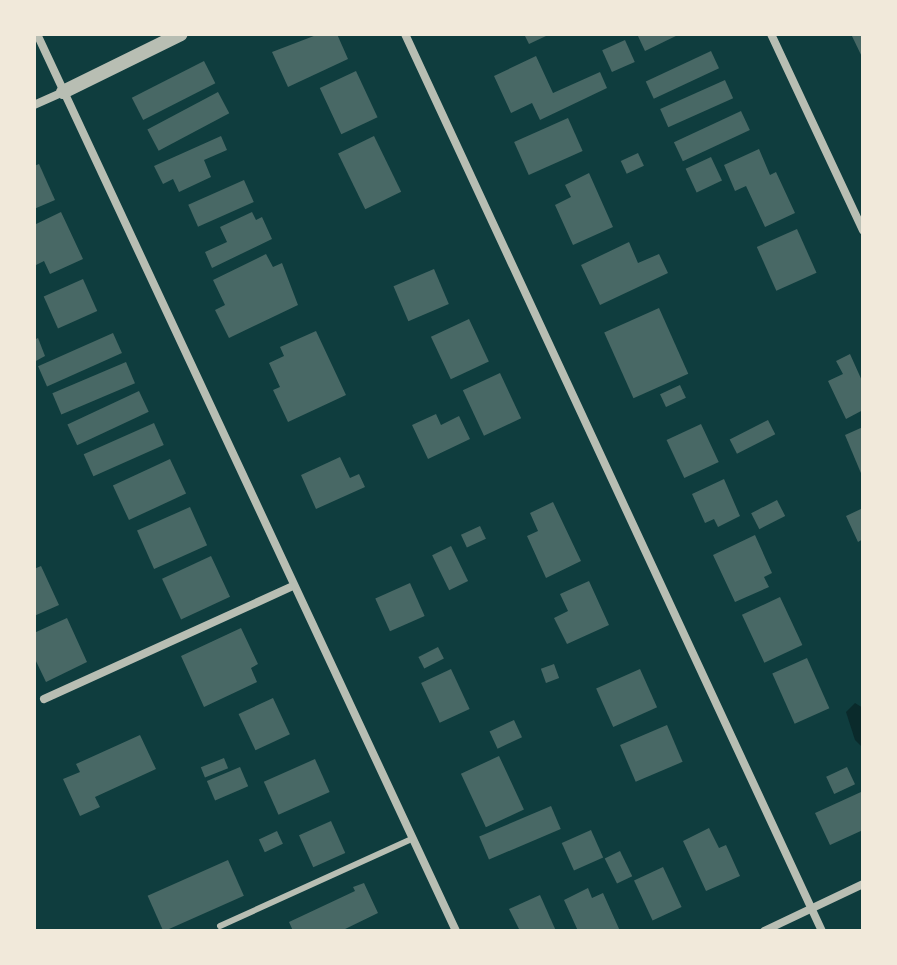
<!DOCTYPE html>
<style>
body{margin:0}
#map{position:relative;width:897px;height:965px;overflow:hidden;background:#0f3d3e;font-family:Mulish,sans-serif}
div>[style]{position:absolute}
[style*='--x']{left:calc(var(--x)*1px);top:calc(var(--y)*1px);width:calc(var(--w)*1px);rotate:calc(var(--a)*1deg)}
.water>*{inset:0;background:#0a2a2b}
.building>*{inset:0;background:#486865;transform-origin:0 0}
.service>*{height:6px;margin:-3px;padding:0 3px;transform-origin:3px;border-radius:3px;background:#b8beb3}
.minor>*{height:8px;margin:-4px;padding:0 4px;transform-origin:4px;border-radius:4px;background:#b8beb3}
.tertiary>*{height:14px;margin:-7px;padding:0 7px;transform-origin:7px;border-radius:7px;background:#b8beb3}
span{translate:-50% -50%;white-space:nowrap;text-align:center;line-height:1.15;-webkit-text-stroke:7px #f1e9da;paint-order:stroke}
.frame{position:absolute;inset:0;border:36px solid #f1e9da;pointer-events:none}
</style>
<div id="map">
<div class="water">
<div style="clip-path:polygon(855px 703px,863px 708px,863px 748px,855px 740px,846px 712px)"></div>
</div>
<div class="building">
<div style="clip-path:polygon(319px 34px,337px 34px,348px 59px,288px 87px,272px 52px)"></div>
<div style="clip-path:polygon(524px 34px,545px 34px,546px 36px,529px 44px)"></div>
<div style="clip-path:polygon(637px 34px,680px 34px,645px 51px)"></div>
<div style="clip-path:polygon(851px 34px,863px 34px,863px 59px)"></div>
<div style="left:625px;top:40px;width:24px;height:25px;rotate:66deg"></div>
<div style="left:711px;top:51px;width:19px;height:72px;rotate:65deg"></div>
<div style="clip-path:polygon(536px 56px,553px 93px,600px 72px,607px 88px,540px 120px,532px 103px,511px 113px,494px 76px)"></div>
<div style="left:204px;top:61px;width:25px;height:81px;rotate:63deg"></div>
<div style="left:356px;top:71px;width:51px;height:40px;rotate:65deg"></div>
<div style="left:725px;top:80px;width:20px;height:71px;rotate:66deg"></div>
<div style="left:218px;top:92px;width:24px;height:80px;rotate:62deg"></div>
<div style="left:741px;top:111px;width:21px;height:74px;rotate:65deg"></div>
<div style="left:568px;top:118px;width:36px;height:59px;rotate:66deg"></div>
<div style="clip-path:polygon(221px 136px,227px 150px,204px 160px,211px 177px,179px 192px,173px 179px,163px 184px,154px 166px)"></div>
<div style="left:374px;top:136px;width:62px;height:40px;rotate:64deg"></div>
<div style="clip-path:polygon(759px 149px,770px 175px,776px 172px,795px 213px,765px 227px,746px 186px,735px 191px,724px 165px)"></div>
<div style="left:638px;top:153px;width:14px;height:19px;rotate:65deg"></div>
<div style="left:711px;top:157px;width:26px;height:28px;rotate:65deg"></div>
<div style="clip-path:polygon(39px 164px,55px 200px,34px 209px,34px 166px)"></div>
<div style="clip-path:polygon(589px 173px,613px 227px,573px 245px,555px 205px,571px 197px,565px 185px)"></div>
<div style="left:244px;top:180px;width:24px;height:61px;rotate:66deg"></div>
<div style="clip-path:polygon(61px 212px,83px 259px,50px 274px,44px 261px,34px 266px,34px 225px)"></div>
<div style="clip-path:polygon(252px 212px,256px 220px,262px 217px,272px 239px,212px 268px,205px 252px,227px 242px,220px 227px)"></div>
<div style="left:797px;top:229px;width:48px;height:44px;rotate:66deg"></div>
<div style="clip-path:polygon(629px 242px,638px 263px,659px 254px,668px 273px,600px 305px,581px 265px)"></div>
<div style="clip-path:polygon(266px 254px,273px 267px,282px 263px,298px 305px,229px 338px,215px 310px,225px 305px,213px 280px)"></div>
<div style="left:434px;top:269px;width:38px;height:44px;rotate:67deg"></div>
<div style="left:83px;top:279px;width:35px;height:43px;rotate:66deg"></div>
<div style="left:659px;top:308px;width:72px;height:60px;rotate:66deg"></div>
<div style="left:469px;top:319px;width:47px;height:42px;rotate:65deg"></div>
<div style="clip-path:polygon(316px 331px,346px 395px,288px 422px,273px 390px,280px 387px,269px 363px,284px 356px,280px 347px)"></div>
<div style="left:113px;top:333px;width:22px;height:82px;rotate:66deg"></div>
<div style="clip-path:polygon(38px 338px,45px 356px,34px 362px,34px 340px)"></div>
<div style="clip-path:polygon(850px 354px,863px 383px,863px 410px,846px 419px,828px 381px,843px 374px,836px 361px)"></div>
<div style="left:126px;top:362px;width:23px;height:80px;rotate:67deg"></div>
<div style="left:500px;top:373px;width:50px;height:41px;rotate:65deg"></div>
<div style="left:680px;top:385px;width:14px;height:22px;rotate:65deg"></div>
<div style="left:139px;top:391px;width:23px;height:79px;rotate:65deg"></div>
<div style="clip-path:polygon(436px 414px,441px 425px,459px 416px,470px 439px,428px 459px,412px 425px)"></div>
<div style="left:768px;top:420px;width:16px;height:43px;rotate:63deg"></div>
<div style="left:154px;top:423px;width:24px;height:77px;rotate:66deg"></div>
<div style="left:701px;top:424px;width:42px;height:38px;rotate:65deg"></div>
<div style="clip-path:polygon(863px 427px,863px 478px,845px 435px)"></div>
<div style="clip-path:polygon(340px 457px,350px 478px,359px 474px,365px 487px,316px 509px,301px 475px)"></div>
<div style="left:170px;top:459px;width:38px;height:63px;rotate:65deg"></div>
<div style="clip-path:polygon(724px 479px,740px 516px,718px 527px,714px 519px,705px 523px,692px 494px)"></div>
<div style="left:777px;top:500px;width:18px;height:29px;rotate:63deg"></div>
<div style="clip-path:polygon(553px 502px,581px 561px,546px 578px,527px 536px,538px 531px,530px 513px)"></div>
<div style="left:190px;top:507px;width:42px;height:58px;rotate:66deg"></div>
<div style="clip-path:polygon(863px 508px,863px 539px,858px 542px,846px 516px)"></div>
<div style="left:480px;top:526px;width:14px;height:21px;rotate:65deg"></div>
<div style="clip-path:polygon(755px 535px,772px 573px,764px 577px,769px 587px,735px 602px,713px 555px)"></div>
<div style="left:451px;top:546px;width:39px;height:21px;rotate:64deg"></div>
<div style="left:211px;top:556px;width:45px;height:54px;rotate:65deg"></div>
<div style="clip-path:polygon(41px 566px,59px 605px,34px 616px,34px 569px)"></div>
<div style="clip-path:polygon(589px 581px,609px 625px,567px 644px,554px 618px,568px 611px,560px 594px)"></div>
<div style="left:410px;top:583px;width:36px;height:38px;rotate:66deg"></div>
<div style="left:780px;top:597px;width:53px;height:42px;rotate:65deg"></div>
<div style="clip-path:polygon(67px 618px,87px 662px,46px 682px,34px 657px,34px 633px)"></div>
<div style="clip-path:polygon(241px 628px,258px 664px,251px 668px,257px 682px,204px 707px,181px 656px)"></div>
<div style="left:438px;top:647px;width:13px;height:22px;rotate:63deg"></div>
<div style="left:807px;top:658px;width:55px;height:38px;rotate:66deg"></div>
<div style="left:554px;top:664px;width:15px;height:14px;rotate:70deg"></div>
<div style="left:451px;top:669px;width:44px;height:33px;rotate:65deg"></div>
<div style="left:640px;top:669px;width:42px;height:48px;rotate:66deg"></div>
<div style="left:273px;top:698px;width:40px;height:38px;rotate:65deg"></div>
<div style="left:514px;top:720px;width:19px;height:27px;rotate:65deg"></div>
<div style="left:667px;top:725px;width:40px;height:51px;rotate:67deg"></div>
<div style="clip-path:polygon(140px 735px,156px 769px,95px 797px,100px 807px,80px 816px,63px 779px,80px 772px,76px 764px)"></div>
<div style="left:499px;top:756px;width:59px;height:42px;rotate:65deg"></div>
<div style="left:224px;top:758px;width:11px;height:25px;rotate:68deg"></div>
<div style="left:315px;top:759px;width:36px;height:56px;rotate:66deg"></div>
<div style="left:240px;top:767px;width:21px;height:36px;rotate:67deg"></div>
<div style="left:847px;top:767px;width:19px;height:23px;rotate:65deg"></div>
<div style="clip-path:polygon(861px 792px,863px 830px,830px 845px,815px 813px)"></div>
<div style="left:551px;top:806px;width:25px;height:78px;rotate:67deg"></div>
<div style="left:331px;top:821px;width:35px;height:35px;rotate:66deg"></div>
<div style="clip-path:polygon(709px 828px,719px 848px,726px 845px,740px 876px,706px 891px,683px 841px)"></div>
<div style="left:591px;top:830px;width:30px;height:32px;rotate:66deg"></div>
<div style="left:277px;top:831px;width:14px;height:20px;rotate:65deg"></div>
<div style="left:620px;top:851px;width:28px;height:17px;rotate:64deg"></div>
<div style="left:228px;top:860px;width:39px;height:88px;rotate:66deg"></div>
<div style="left:663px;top:867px;width:44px;height:32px;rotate:65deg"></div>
<div style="clip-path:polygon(364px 883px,378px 913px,341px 931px,293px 931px,289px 922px,355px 891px,353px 887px)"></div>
<div style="clip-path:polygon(588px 888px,592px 898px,603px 893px,620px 931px,578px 931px,564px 900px)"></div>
<div style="clip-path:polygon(540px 895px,556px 931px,520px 931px,509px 909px)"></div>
</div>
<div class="service">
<div style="--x:220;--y:926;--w:211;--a:-24.4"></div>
</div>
<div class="minor">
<div style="--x:37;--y:34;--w:990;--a:64.96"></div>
<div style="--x:405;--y:34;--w:989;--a:65.07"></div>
<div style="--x:771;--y:34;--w:217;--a:64.9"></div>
<div style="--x:34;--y:105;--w:32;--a:-24"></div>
<div style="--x:44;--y:699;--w:273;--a:-24.4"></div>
<div style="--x:764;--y:931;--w:110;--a:-25.4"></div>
</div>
<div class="tertiary">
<div style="--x:63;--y:92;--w:131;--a:-26.2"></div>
</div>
<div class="frame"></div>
</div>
